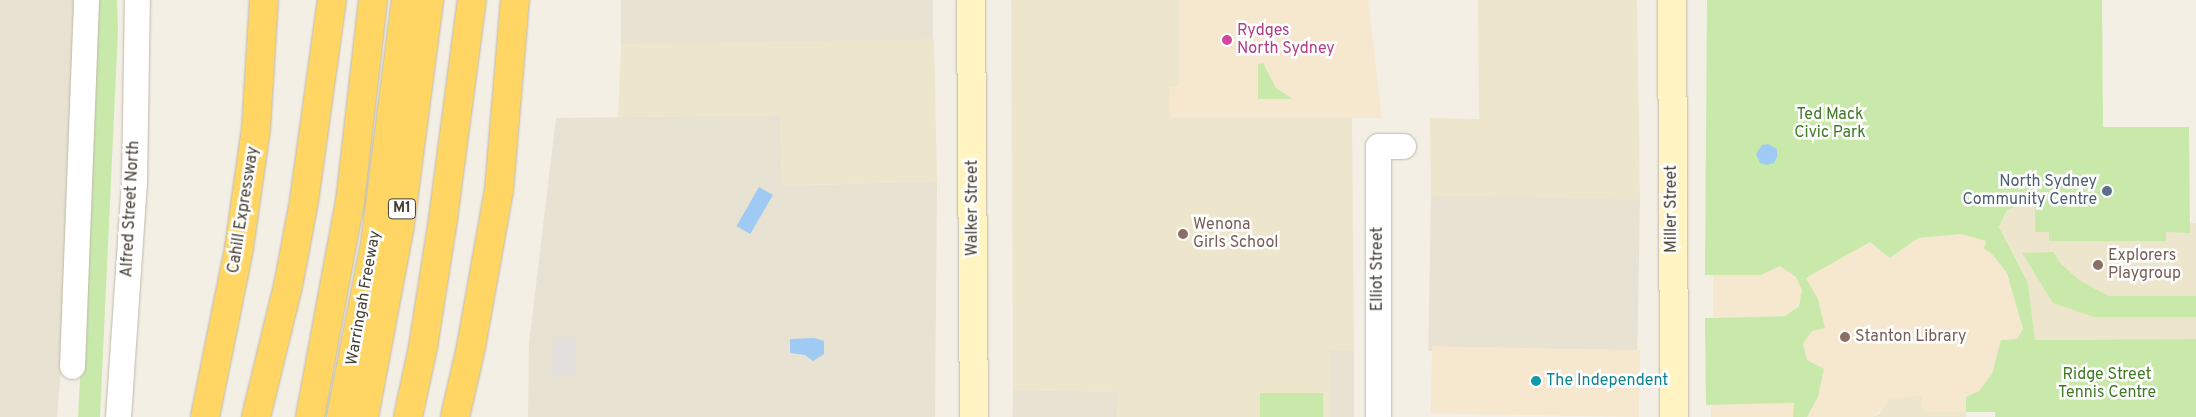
<!DOCTYPE html>
<style>
body{margin:0}
#map{position:relative;width:2196px;height:417px;overflow:hidden;background:#f3efe4;font-family:Overpass,sans-serif}
div>[style]{position:absolute}
[style*='--x']{left:calc(var(--x)*1px);top:calc(var(--y)*1px);width:calc(var(--w)*1px);rotate:calc(var(--a)*1deg)}
.residential>*{inset:0;background:#e7e2d2;transform-origin:0 0}
.commercial>*{inset:0;background:#f6e8ce;transform-origin:0 0}
.education>*{inset:0;background:#ede6cd}
.green>*{inset:0;background:#c9e9ab;transform-origin:0 0}
.parking>*{inset:0;background:#e3e1dd;transform-origin:0 0}
.water>*{inset:0;background:#9ecaf3;transform-origin:0 0}
.roads{filter:drop-shadow(0 0 1px #bfb8a7) drop-shadow(0 0 1px #bfb8a7)}
.street>*{height:25px;margin:-12.5px;padding:0 12.5px;transform-origin:12.5px;border-radius:12.5px;background:#fff}
.secondary>*{height:28px;margin:-14px;padding:0 14px;transform-origin:14px;border-radius:14px;background:#fff4c2}
.highway>*{height:28px;margin:-14px;padding:0 14px;transform-origin:14px;border-radius:14px;background:#ffd563}
.dots>*{width:14px;height:14px;translate:-50% -50%;box-sizing:border-box;border:2px solid #fff;border-radius:50%}
span{translate:-50% -50%;white-space:nowrap;text-align:center;line-height:1.15;-webkit-text-stroke:5px #fff;paint-order:stroke}
.shield-label span{padding:1px 4px;background:#fff;border:1px solid;border-radius:4px;-webkit-text-stroke-width:0}
.shield-label{font-size:15px;color:#454034;font-weight:700}
.hotel-label{font-size:16px;color:#b23c85}
.left{translate:0 -50%;text-align:left}
.park-label{font-size:16px;color:#3f7925}
.service-label{font-size:16px;color:#4e5e75}
.right{translate:-100% -50%;text-align:right}
.street-label{font-size:16px;color:#454034}
.education-label{font-size:16px;color:#785e54}
.culture-label{font-size:16px;color:#0d838f}
</style>
<div id="map">
<div class="residential">
<div style="clip-path:polygon(0 0,76px 0,66px 311px,57px 417px,0 417px)"></div>
<div style="left:621px;top:0;width:312px;height:44px"></div>
<div style="clip-path:polygon(780px 115px,782px 186px,937px 181px,935px 417px,528px 417px,529px 343px,556px 118px)"></div>
<div style="left:1431px;top:195px;width:209px;height:156px;rotate:1deg"></div>
<div style="left:1330px;top:351px;width:24px;height:66px"></div>
<div style="left:1013px;top:390px;width:105px;height:27px;rotate:1deg"></div>
</div>
<div class="commercial">
<div style="clip-path:polygon(1179px 0,1368px 0,1382px 118px,1171px 118px,1169px 88px,1179px 86px)"></div>
<div style="clip-path:polygon(1961px 234px,1986px 241px,1984px 249px,1991px 253px,2007px 273px,2023px 329px,2017px 339px,2001px 340px,1992px 374px,1979px 391px,1966px 397px,1966px 412px,1926px 412px,1922px 407px,1922px 396px,1886px 405px,1872px 417px,1807px 417px,1818px 397px,1824px 369px,1807px 360px,1803px 344px,1812px 331px,1825px 328px,1818px 299px,1806px 278px,1870px 242px,1890px 257px,1918px 238px)"></div>
<div style="clip-path:polygon(1780px 266px,1792px 272px,1800px 282px,1802px 298px,1794px 311px,1784px 316px,1713px 317px,1713px 275px,1761px 275px)"></div>
<div style="left:1640px;top:350px;width:67px;height:208px;rotate:91deg"></div>
<div style="clip-path:polygon(1795px 403px,1793px 417px,1711px 417px,1711px 405px)"></div>
</div>
<div class="education">
<div style="clip-path:polygon(1011px 0,1179px 0,1179px 86px,1169px 88px,1171px 118px,1352px 118px,1354px 351px,1330px 351px,1330px 417px,1118px 417px,1118px 392px,1013px 390px)"></div>
<div style="clip-path:polygon(1478px 0,1637px 0,1640px 200px,1431px 195px,1430px 118px,1479px 119px)"></div>
<div style="clip-path:polygon(934px 39px,937px 181px,782px 186px,780px 115px,618px 117px,621px 44px)"></div>
<div style="clip-path:polygon(2035px 199px,2035px 232px,2049px 232px,2049px 241px,2165px 241px,2165px 232px,2190px 232px,2190px 223px,2196px 223px,2196px 339px,2035px 340px,2028px 283px,1999px 227px,2007px 210px)"></div>
<div style="clip-path:polygon(1922px 396px,1922px 407px,1926px 412px,1966px 412px,1966px 417px,1872px 417px,1879px 414px,1890px 398px)"></div>
</div>
<div class="green">
<div style="clip-path:polygon(99px 0,117px 0,118px 30px,100px 417px,78px 417px)"></div>
<div style="clip-path:polygon(1707px 0,2102px 0,2103px 127px,2189px 127px,2190px 233px,2166px 232px,2166px 241px,2049px 241px,2049px 232px,2035px 232px,2035px 199px,2007px 210px,1999px 227px,2028px 283px,2035px 340px,2196px 339px,2196px 417px,1995px 417px,1995px 412px,1966px 412px,1966px 397px,1979px 391px,1992px 374px,2001px 340px,2017px 339px,2023px 329px,2007px 273px,1991px 253px,1984px 249px,1986px 241px,1961px 234px,1918px 238px,1890px 258px,1870px 242px,1806px 278px,1818px 299px,1825px 328px,1812px 331px,1803px 344px,1807px 360px,1824px 369px,1818px 397px,1807px 417px,1793px 417px,1794px 403px,1706px 405px,1705px 318px,1785px 316px,1799px 306px,1802px 290px,1796px 277px,1780px 266px,1761px 275px,1705px 275px)"></div>
<div style="clip-path:polygon(1263px 63px,1276px 88px,1293px 99px,1258px 99px,1258px 64px)"></div>
<div style="clip-path:polygon(2054px 252px,2059px 262px,2079px 280px,2108px 296px,2196px 296px,2196px 317px,2094px 317px,2053px 303px,2022px 253px)"></div>
<div style="left:1260px;top:393px;width:63px;height:24px"></div>
</div>
<div class="parking">
<div style="left:553px;top:338px;width:23px;height:37px;rotate:2deg"></div>
</div>
<div class="water">
<div style="clip-path:polygon(1768px 144px,1777px 149px,1777px 157px,1774px 163px,1767px 165px,1760px 163px,1756px 154px,1762px 145px)"></div>
<div style="left:759px;top:187px;width:16px;height:45px;rotate:30deg"></div>
<div style="clip-path:polygon(814px 338px,824px 341px,824px 354px,813px 361px,805px 355px,790px 353px,790px 339px)"></div>
</div>
<div class="roads">
<div class="street">
<div style="--x:72;--y:366;--w:366;--a:-87.8"></div>
<div style="--x:118;--y:417;--w:235;--a:-86.1"></div>
<div style="--x:134;--y:183;--w:183;--a:-89.1"></div>
<div style="--x:1378;--y:417;--w:271;--a:-90"></div>
<div style="--x:1378;--y:146;--w:25;--a:0"></div>
</div>
<div class="secondary">
<div style="--x:971;--y:0;--w:417;--a:89.6"></div>
<div style="--x:1672;--y:0;--w:417;--a:89.7"></div>
</div>
<div class="highway">
<div style="--x:205;--y:417;--w:172;--a:-78.6"></div>
<div style="--x:239;--y:248;--w:120;--a:-81.9"></div>
<div style="--x:256;--y:129;--w:129;--a:-86.5"></div>
<div style="--x:256;--y:417;--w:135;--a:-76.3"></div>
<div style="--x:288;--y:286;--w:86;--a:-79.3"></div>
<div style="--x:304;--y:201;--w:203;--a:-82.1"></div>
<div style="--x:310;--y:417;--w:219;--a:-79.5"></div>
<div style="--x:350;--y:202;--w:203;--a:-83.5"></div>
<div style="--x:341;--y:417;--w:176;--a:-78.9"></div>
<div style="--x:375;--y:244;--w:246;--a:-82.8"></div>
<div style="--x:364;--y:417;--w:196;--a:-79.4"></div>
<div style="--x:400;--y:224;--w:226;--a:-82.6"></div>
<div style="--x:408;--y:417;--w:72;--a:-77.9"></div>
<div style="--x:423;--y:347;--w:130;--a:-81.1"></div>
<div style="--x:443;--y:219;--w:221;--a:-82.5"></div>
<div style="--x:455;--y:417;--w:72;--a:-77.1"></div>
<div style="--x:471;--y:347;--w:159;--a:-79.9"></div>
<div style="--x:499;--y:190;--w:191;--a:-85.2"></div>
</div>
</div>
<div class="dots">
<div style="left:1227px;top:40px;background:#d1479c"></div>
<div style="left:2107px;top:191px;background:#5c6f8a"></div>
<div style="left:1183px;top:234px;background:#8d6e63"></div>
<div style="left:2098px;top:265px;background:#8d6e63"></div>
<div style="left:1845px;top:337px;background:#8d6e63"></div>
<div style="left:1536px;top:381px;background:#0f9aa8"></div>
</div>
<div class="shield-label">
<span style="left:402px;top:209px">M1</span>
</div>
<div class="hotel-label">
<span class="left" style="left:1237px;top:40px">Rydges<br>North Sydney</span>
</div>
<div class="park-label">
<span style="left:1830px;top:124px">Ted Mack<br>Civic Park</span>
<span style="left:2107px;top:384px">Ridge Street<br>Tennis Centre</span>
</div>
<div class="service-label">
<span class="right" style="left:2097px;top:191px">North Sydney<br>Community Centre</span>
</div>
<div class="street-label">
<span style="left:973px;top:208px;rotate:-90deg">Walker Street</span>
<span style="left:131px;top:209px;rotate:-87deg">Alfred Street North</span>
<span style="left:1672px;top:209px;rotate:-90deg">Miller Street</span>
<span style="left:244px;top:210px;rotate:-81deg">Cahill Expressway</span>
<span style="left:1378px;top:269px;rotate:-90deg">Elliot Street</span>
<span style="left:364px;top:298px;rotate:-80deg">Warringah Freeway</span>
</div>
<div class="education-label">
<span class="left" style="left:1193px;top:234px">Wenona<br>Girls School</span>
<span class="left" style="left:2108px;top:265px">Explorers<br>Playgroup</span>
<span class="left" style="left:1855px;top:337px">Stanton Library</span>
</div>
<div class="culture-label">
<span class="left" style="left:1546px;top:381px">The Independent</span>
</div>
</div>
